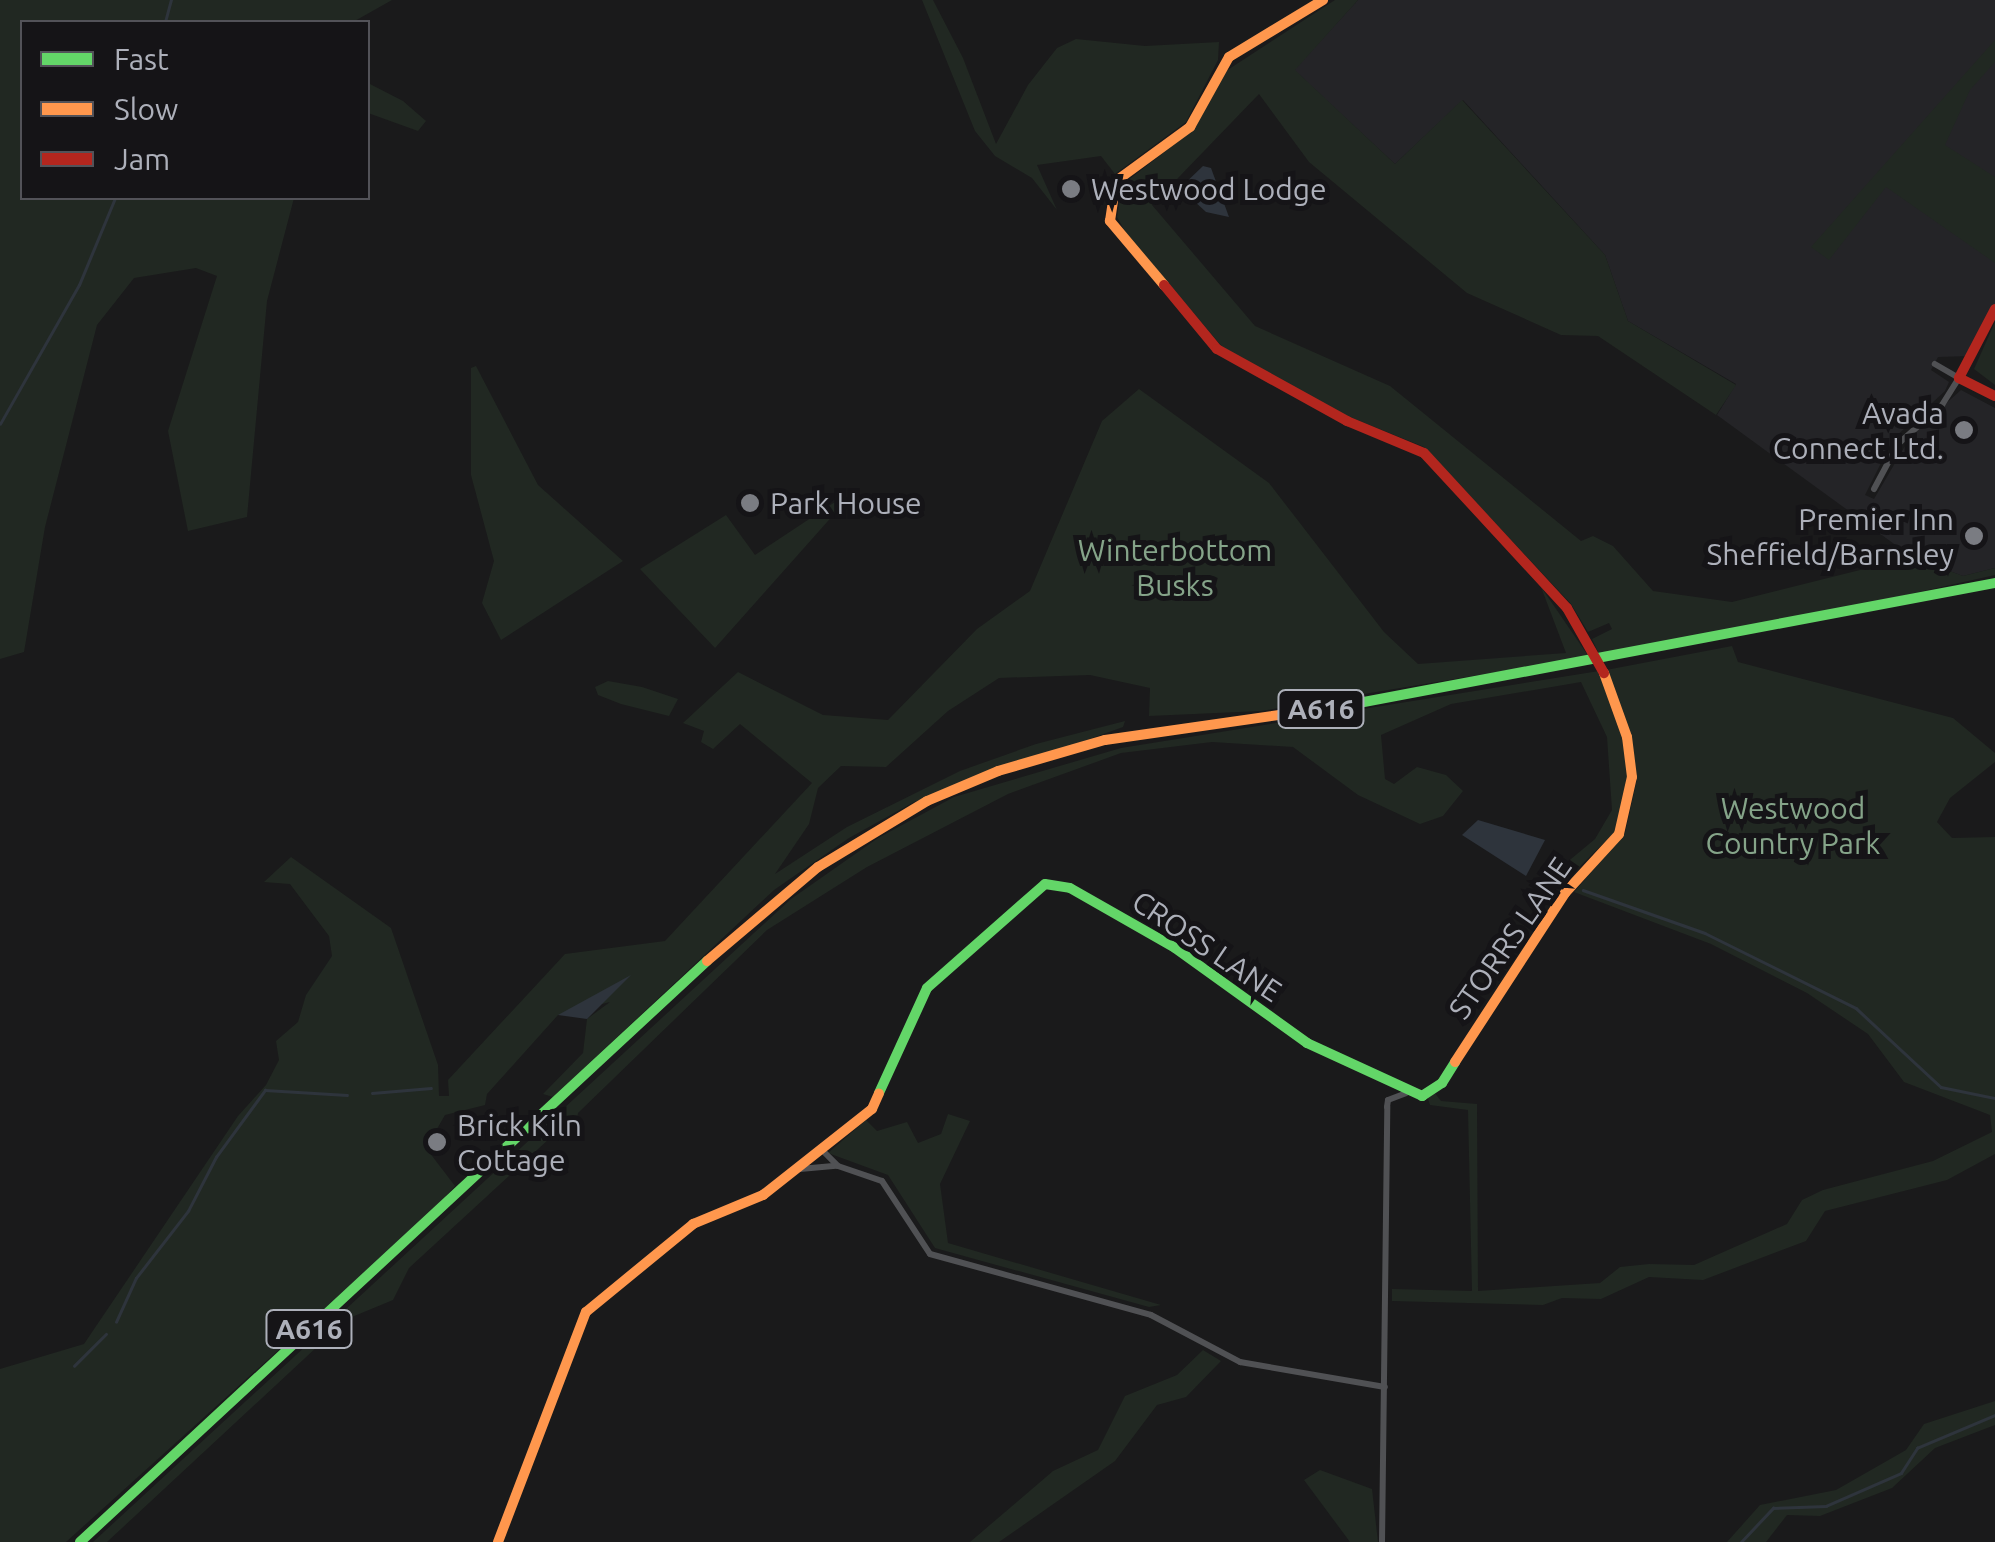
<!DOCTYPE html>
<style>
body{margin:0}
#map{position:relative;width:1995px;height:1542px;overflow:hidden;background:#1a1a1b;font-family:Ubuntu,sans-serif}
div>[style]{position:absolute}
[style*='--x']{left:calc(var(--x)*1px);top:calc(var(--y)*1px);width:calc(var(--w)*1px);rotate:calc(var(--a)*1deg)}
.built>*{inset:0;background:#242427}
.green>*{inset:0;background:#212822}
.water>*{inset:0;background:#2e343c}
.stream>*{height:2.5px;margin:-1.25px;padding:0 1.25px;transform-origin:1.25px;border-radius:1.25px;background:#2e343c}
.street>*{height:6px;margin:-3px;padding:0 3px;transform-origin:3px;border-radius:3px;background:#505154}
.fast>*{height:10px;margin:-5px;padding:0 5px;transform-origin:5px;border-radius:5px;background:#63d668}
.slow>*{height:10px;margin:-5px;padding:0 5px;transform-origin:5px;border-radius:5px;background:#ff974d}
.jam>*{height:10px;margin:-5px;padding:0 5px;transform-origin:5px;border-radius:5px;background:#b3261e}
.dots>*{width:28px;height:28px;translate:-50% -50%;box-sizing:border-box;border:5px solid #151417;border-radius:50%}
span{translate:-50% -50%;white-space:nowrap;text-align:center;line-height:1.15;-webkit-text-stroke:10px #151417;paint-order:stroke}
.shield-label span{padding:2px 8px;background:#151417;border:2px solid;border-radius:8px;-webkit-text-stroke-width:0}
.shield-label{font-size:28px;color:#adb0ba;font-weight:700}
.poi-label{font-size:30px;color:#adb0ba}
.left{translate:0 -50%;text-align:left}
.right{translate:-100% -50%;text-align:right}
.park-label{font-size:30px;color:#85a489}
.street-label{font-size:30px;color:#adb0ba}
.legend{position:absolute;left:20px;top:20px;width:350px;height:180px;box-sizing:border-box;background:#151417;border:2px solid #525258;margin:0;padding:12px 18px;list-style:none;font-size:30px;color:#adb0ba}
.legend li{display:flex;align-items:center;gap:20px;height:50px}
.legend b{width:50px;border:2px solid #525258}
</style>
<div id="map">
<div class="built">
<div style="clip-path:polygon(1358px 0,1995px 0,1995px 309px,1969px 356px,1938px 357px,1931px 370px,1949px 382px,1945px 391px,1893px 439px,1865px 495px,1874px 499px,1912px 434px,1961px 390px,1995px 408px,1995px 568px,1963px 576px,1912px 557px,1717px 415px,1736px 384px,1628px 321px,1605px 255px,1463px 100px,1395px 164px,1294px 70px)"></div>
</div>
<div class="green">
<div style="clip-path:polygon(0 0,392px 0,353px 22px,22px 22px,22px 198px,294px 198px,267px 301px,247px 517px,188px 531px,168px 431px,217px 276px,196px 268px,134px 278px,97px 325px,45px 527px,24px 652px,0 659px)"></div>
<div style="clip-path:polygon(922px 0,933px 0,963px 58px,996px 144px,1028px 85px,1057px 48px,1076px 39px,1145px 46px,1219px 42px,1218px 60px,1186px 122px,1115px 174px,1101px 156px,1037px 165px,1057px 210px,1032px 178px,995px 156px,975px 131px)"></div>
<div style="clip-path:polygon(1335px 0,1358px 0,1295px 70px,1395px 164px,1462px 100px,1605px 255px,1628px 321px,1736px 385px,1716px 415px,1598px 336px,1561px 335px,1467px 293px,1309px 162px,1259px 94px,1152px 205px,1255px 326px,1390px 386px,1581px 541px,1593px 536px,1613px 546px,1653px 591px,1732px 602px,1912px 557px,1963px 576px,1995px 568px,1995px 575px,1744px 631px,1599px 654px,1592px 639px,1612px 629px,1609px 623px,1588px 632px,1571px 604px,1424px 447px,1345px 415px,1224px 349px,1126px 233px,1117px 217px,1120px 197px,1127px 181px,1193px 130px,1226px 71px)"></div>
<div style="clip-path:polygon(1995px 40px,1995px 62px,1970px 90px,1945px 145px,1995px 177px,1995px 263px,1886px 187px,1829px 260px,1811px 247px)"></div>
<div style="clip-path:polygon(368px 83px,403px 101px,426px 121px,418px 131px,368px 113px)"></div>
<div style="clip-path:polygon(1995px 322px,1995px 385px,1974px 369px)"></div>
<div style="clip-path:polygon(476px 366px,538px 485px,623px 561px,501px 640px,482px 603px,494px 561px,471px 475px,471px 368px)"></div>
<div style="clip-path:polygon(1139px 389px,1269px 483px,1384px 632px,1418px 664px,1566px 653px,1541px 587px,1589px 657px,1261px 711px,1149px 716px,1150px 688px,1090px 675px,999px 678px,948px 711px,886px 767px,841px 766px,818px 788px,809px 824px,775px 874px,847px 827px,960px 771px,1036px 744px,1125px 721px,1123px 727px,914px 802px,849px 838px,774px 890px,553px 1097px,543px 1094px,583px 1053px,587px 1019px,610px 1002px,558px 1015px,487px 1094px,485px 1105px,445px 1115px,426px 1148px,455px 1186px,429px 1214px,66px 1542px,0 1542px,0 1369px,84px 1344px,238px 1116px,266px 1085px,279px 1060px,276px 1041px,298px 1022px,306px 995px,332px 956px,329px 936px,290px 884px,264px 882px,291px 857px,391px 928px,438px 1065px,439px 1096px,449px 1096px,448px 1080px,565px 954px,665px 941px,812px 783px,740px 724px,713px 749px,701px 742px,704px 731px,683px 723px,738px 672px,823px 715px,888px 720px,977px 629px,1030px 591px,1102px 421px)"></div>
<div style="clip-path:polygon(838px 500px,844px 503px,715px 648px,640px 569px,726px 515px,755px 555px)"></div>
<div style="clip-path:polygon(1732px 646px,1738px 662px,1953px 718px,1995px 753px,1995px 762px,1950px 798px,1937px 822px,1952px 838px,1995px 837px,1995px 1154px,1947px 1180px,1825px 1211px,1806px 1241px,1703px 1280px,1649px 1277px,1601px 1299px,1562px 1298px,1543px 1305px,1392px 1301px,1392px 1289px,1472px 1291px,1468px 1110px,1430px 1105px,1427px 1096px,1434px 1092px,1441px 1101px,1477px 1104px,1478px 1291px,1600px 1283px,1620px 1267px,1649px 1264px,1694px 1265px,1787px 1224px,1802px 1200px,1823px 1190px,1933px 1161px,1992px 1132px,1990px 1115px,1904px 1082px,1868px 1034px,1807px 993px,1711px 944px,1574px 892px,1625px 833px,1637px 779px,1631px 735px,1606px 670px)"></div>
<div style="clip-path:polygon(1599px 671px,1624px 738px,1629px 777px,1616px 831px,1568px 878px,1565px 864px,1595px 839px,1612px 810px,1607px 737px,1581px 682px,1451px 704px,1381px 735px,1385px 779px,1394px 784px,1417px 767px,1446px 775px,1463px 791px,1443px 816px,1420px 824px,1358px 795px,1293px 747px,1212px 742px,1121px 753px,1008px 794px,867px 867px,767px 930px,578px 1113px,574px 1138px,550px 1138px,409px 1268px,393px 1300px,347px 1319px,107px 1542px,93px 1542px,791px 899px,878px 838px,954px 797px,1121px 748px)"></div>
<div style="clip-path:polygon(608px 681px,642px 687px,678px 699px,669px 716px,621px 704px,598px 695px,595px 687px)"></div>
<div style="clip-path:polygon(948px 1114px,970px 1121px,940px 1184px,948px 1243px,1161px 1305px,1149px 1307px,935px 1248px,888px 1175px,828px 1153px,866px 1120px,877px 1131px,907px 1122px,918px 1143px,941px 1134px)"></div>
<div style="clip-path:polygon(1203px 1350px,1221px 1361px,1186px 1397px,1157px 1405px,1115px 1461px,999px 1542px,970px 1542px,1053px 1471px,1098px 1450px,1125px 1396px,1177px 1375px)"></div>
<div style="clip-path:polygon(1995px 1401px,1995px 1425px,1935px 1448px,1892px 1488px,1820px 1516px,1787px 1515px,1766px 1542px,1727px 1542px,1760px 1505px,1836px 1490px,1906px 1450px,1924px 1424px)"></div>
<div style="clip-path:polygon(1320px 1470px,1372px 1489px,1378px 1542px,1350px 1542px,1304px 1480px)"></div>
</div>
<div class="water">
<div style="clip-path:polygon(1203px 166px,1211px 168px,1229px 217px,1206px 212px,1180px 188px)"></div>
<div style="clip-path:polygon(1478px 820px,1545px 840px,1526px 876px,1462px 835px)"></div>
<div style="clip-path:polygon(631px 975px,587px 1019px,558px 1015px)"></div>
</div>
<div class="stream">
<div style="--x:165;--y:22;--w:23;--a:-75"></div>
<div style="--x:0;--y:424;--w:160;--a:-60.4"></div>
<div style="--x:79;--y:285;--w:94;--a:-67.5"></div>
<div style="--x:1583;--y:890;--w:129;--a:19.4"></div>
<div style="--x:1705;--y:933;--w:169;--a:26.4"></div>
<div style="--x:1856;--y:1008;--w:116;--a:42.9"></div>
<div style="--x:1941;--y:1087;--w:55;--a:11.5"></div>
<div style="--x:372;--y:1093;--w:59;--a:-4.8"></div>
<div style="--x:116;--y:1322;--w:48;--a:-65.6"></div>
<div style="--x:136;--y:1278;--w:85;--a:-52.2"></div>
<div style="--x:188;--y:1211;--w:61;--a:-62.6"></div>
<div style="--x:216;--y:1157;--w:83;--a:-53.8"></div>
<div style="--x:265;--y:1090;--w:82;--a:3.5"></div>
<div style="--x:74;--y:1366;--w:45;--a:-45"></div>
<div style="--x:1741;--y:1542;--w:47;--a:-46.7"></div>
<div style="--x:1773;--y:1508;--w:53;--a:-2.2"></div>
<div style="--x:1826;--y:1506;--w:82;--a:-23.7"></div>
<div style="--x:1901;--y:1473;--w:30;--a:-57"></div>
<div style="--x:1917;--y:1448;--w:85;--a:-22.9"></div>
</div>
<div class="street">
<div style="--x:1874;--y:489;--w:51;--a:-61.9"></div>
<div style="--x:1898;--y:444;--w:59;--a:-41.6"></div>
<div style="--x:1942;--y:405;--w:32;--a:-58"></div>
<div style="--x:1959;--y:378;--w:28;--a:-150"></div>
<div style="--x:823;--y:1151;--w:21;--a:45"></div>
<div style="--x:838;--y:1166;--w:46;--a:18.8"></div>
<div style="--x:882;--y:1181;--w:87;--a:56.7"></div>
<div style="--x:930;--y:1254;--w:229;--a:15.4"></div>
<div style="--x:1151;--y:1315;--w:101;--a:27.8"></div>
<div style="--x:1240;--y:1362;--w:147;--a:9.8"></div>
<div style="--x:800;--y:1169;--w:36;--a:-5"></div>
<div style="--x:1382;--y:1542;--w:435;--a:-89.3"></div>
<div style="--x:1387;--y:1107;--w:7;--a:-82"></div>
<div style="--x:1388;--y:1100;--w:19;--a:-21"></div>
</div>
<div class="fast">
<div style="--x:1348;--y:705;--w:658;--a:-10.68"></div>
<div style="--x:879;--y:1093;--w:115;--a:-65.4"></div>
<div style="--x:927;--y:988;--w:157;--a:-41.4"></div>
<div style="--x:1045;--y:884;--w:25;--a:9"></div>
<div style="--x:1070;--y:888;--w:121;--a:29.7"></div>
<div style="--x:1175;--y:948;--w:163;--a:35.7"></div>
<div style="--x:1307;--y:1043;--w:127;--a:24.7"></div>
<div style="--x:1422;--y:1096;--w:24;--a:-33"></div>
<div style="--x:1442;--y:1083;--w:25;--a:-58"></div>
<div style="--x:80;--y:1542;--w:855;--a:-42.82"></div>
</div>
<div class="slow">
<div style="--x:1164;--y:285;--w:84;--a:-130.2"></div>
<div style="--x:1110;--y:221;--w:40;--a:-81.5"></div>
<div style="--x:1116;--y:181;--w:92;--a:-36.1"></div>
<div style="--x:1190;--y:127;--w:80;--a:-60.9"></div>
<div style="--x:1229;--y:57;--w:110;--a:-31.2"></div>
<div style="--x:707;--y:961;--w:145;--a:-40.3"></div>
<div style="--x:818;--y:867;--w:127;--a:-31.2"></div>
<div style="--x:927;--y:801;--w:77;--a:-22.9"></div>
<div style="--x:998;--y:771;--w:111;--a:-16.2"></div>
<div style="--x:1105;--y:740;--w:246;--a:-8.2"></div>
<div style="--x:1455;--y:1062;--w:202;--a:-56.9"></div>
<div style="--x:1565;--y:893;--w:80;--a:-47.5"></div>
<div style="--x:1619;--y:834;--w:58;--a:-77.2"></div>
<div style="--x:1632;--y:777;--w:40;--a:-97.1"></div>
<div style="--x:1627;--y:737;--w:68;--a:-109.8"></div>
<div style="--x:498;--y:1542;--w:246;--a:-69.1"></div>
<div style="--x:586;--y:1312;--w:139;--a:-39.4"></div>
<div style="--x:693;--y:1224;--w:76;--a:-22.5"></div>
<div style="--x:763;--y:1195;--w:139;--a:-38.3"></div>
<div style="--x:872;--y:1109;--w:17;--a:-66"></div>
</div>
<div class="jam">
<div style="--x:1164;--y:285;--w:83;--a:50.4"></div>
<div style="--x:1217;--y:349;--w:149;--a:29"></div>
<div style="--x:1347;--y:421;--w:83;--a:22.6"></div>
<div style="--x:1424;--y:453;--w:211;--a:47.3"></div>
<div style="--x:1567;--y:608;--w:75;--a:60.4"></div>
<div style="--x:1995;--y:309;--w:78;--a:117.6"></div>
<div style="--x:1959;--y:378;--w:40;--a:26.6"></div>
</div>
<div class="dots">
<div style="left:1071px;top:189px;background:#7a7c82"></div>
<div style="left:1964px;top:430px;background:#7a7c82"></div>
<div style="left:750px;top:503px;background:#7a7c82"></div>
<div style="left:1974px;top:536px;background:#7a7c82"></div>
<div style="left:437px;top:1142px;background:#7a7c82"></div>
</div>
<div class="shield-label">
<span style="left:1321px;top:709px">A616</span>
<span style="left:309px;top:1329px">A616</span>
</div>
<div class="poi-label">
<span class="left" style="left:1091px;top:189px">Westwood Lodge</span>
<span class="right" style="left:1944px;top:430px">Avada<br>Connect Ltd.</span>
<span class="left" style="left:770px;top:503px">Park House</span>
<span class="right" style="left:1954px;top:536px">Premier Inn<br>Sheffield/Barnsley</span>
<span class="left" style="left:457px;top:1142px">Brick Kiln<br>Cottage</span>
</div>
<div class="park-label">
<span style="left:1175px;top:567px">Winterbottom<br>Busks</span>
<span style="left:1793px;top:825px">Westwood<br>Country Park</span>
</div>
<div class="street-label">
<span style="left:1510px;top:938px;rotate:-55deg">STORRS LANE</span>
<span style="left:1207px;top:946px;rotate:34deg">CROSS LANE</span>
</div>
<ul class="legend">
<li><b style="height:12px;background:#63d668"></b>Fast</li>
<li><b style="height:12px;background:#ff974d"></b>Slow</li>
<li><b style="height:12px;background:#b3261e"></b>Jam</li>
</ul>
</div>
